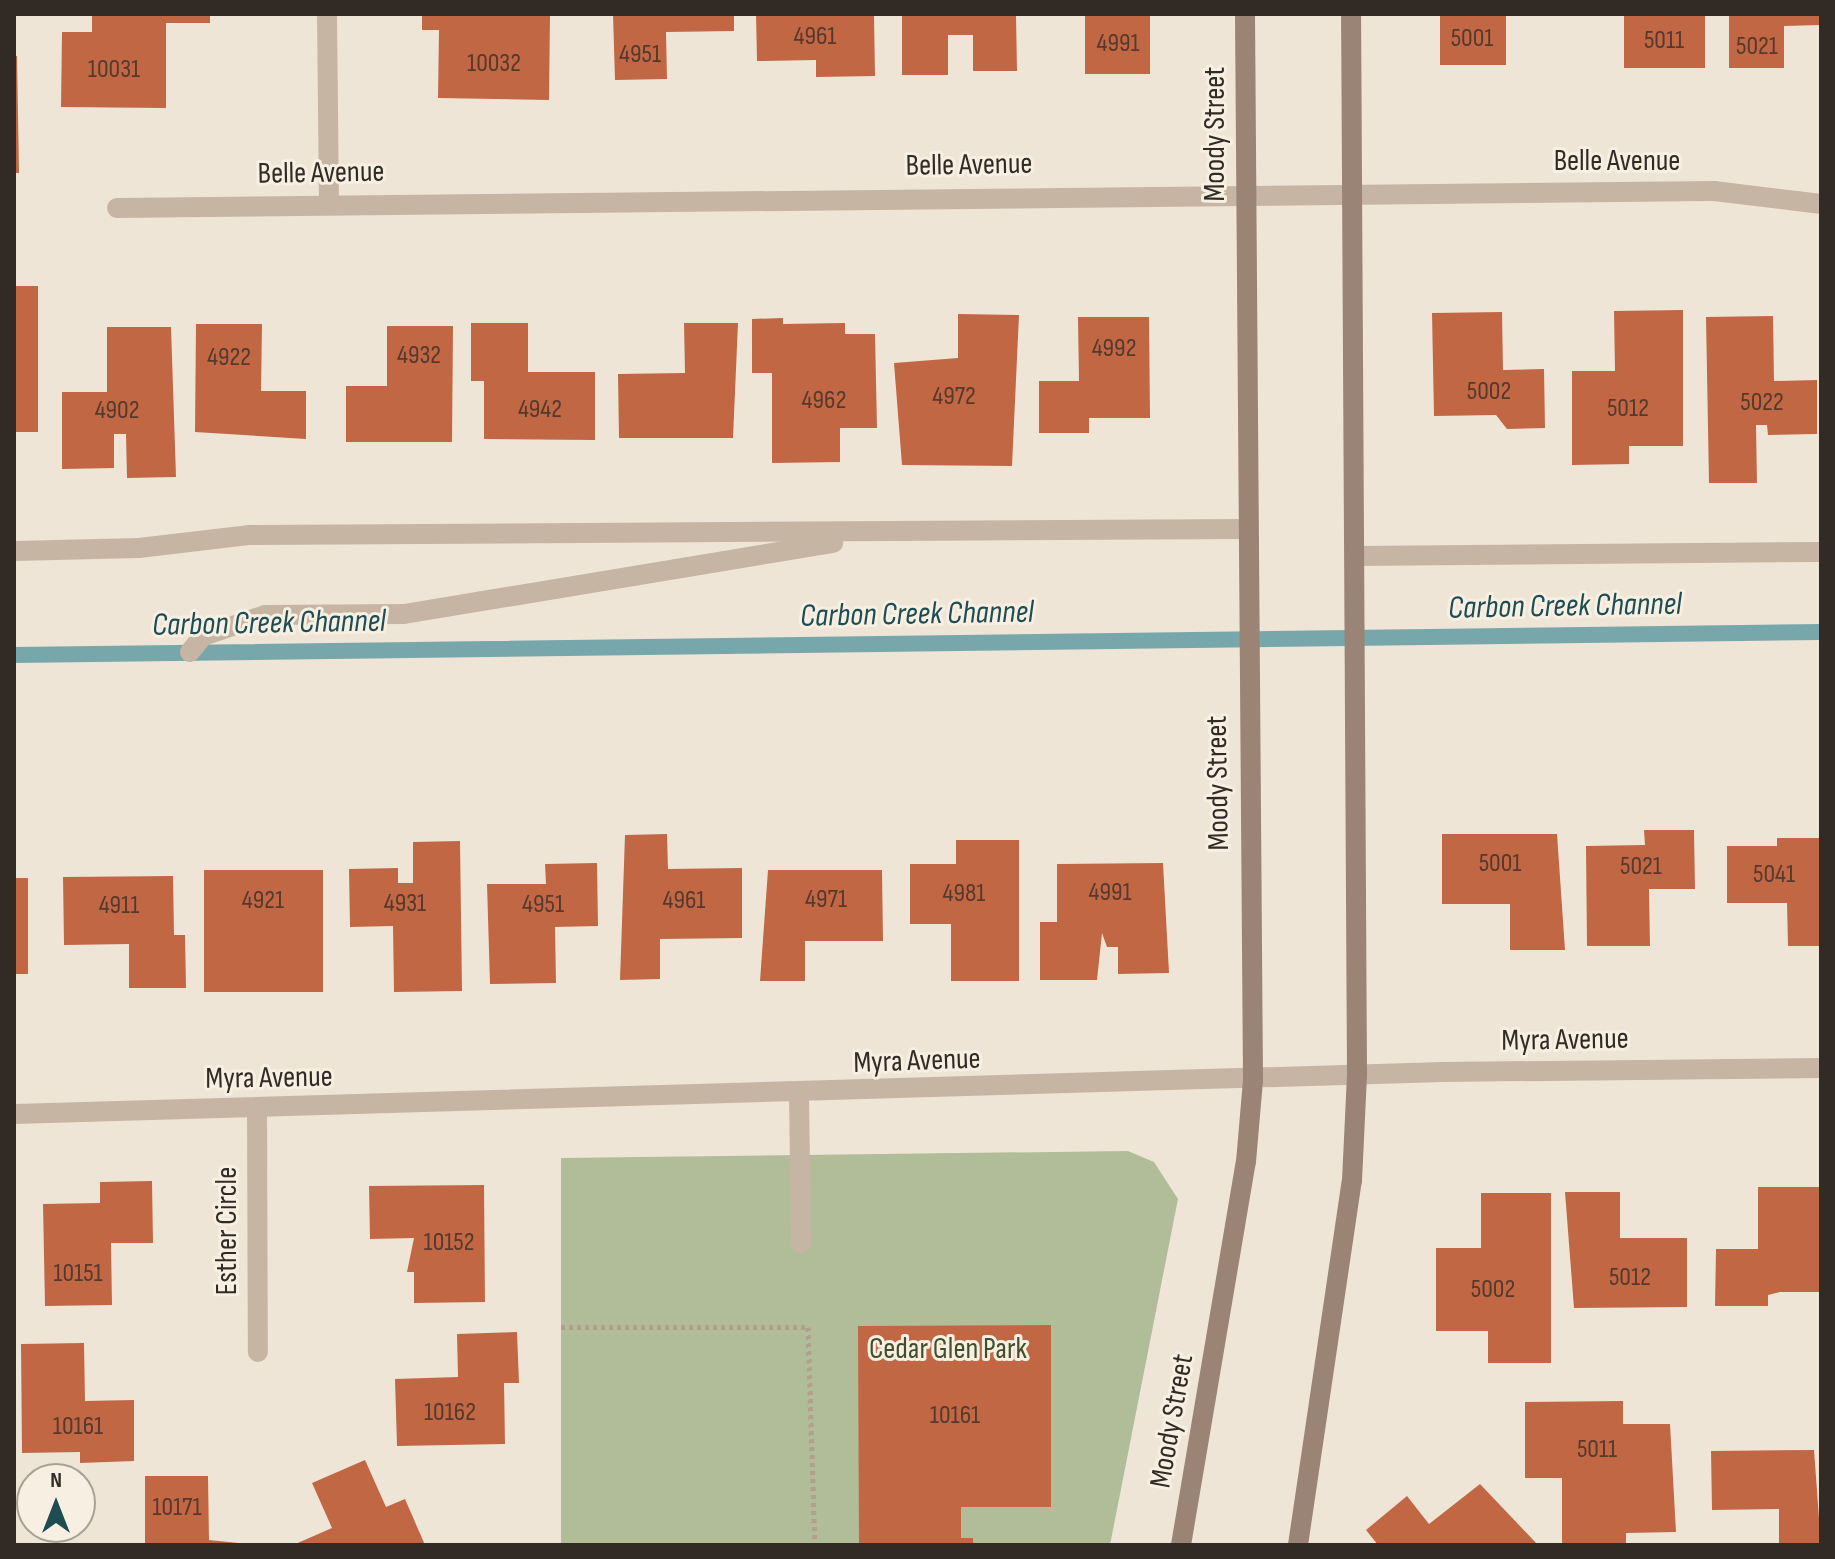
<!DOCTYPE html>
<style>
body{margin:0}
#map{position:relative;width:1835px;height:1559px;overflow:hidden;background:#efe5d7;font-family:"Sofia Sans Condensed",sans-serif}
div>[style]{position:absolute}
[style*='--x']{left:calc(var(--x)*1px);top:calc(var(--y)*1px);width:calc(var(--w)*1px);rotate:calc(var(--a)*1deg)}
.green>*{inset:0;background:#b0bd98}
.stream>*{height:16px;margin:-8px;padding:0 8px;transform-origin:8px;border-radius:8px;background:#78a7ab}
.building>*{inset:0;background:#c16744;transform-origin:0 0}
.path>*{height:5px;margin-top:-2.5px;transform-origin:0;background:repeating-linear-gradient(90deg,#b29f8e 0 4px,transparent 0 8px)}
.service>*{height:20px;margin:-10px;padding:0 10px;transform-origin:10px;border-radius:10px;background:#c7b5a4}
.minor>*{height:20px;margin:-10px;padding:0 10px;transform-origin:10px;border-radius:10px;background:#c7b5a4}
.secondary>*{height:20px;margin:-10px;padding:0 10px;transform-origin:10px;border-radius:10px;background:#9a8476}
span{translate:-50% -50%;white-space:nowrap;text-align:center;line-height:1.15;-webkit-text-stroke:6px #f8efe3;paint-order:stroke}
.number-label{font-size:26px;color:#56392d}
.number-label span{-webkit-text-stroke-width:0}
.street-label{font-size:30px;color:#322a25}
.park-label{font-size:30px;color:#404f2a}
.water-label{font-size:32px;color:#1d4c52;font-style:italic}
.frame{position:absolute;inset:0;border:16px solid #322a25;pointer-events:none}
.north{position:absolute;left:16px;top:1463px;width:80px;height:80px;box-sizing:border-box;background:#f8efe3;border:2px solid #a9a097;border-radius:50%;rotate:0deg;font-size:22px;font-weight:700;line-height:32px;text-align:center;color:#322a25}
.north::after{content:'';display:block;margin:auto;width:28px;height:36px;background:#1d4c52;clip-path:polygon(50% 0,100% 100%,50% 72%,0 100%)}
</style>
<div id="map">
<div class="green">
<div style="clip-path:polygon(1128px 1151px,1154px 1162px,1178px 1199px,1110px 1545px,561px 1545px,561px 1158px)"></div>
</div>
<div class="stream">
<div style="--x:14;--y:655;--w:1807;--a:-0.73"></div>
</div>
<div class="building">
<div style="clip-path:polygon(92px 14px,210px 14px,210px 23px,166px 23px,166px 108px,61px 107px,62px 32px,92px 32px)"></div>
<div style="clip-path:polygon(422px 14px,550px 14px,549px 100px,438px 98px,439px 30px,422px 30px)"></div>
<div style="clip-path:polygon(613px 14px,734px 14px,734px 31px,666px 32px,667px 79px,615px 80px)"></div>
<div style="clip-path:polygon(756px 14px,874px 14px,875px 76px,816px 77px,816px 60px,757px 61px)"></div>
<div style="clip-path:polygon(902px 14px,1016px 14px,1017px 71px,973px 71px,973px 35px,948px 35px,948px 75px,902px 75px)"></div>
<div style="left:1085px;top:14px;width:65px;height:60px"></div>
<div style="left:1440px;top:14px;width:66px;height:51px"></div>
<div style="left:1624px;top:14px;width:81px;height:54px"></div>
<div style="clip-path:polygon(1729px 14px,1821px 14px,1821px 25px,1784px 26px,1784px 68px,1729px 68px)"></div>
<div style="clip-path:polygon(14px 56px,17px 56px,19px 173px,14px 173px)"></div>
<div style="left:14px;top:286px;width:24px;height:146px"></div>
<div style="clip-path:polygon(1683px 310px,1683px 446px,1629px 446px,1629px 464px,1572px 465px,1572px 371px,1615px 371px,1614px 311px)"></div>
<div style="clip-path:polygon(1502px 312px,1503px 370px,1544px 369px,1545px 428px,1507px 429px,1496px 415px,1434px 416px,1432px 313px)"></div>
<div style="clip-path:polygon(958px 314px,1019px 315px,1012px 466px,902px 465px,894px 363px,958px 358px)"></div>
<div style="clip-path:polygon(1773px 316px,1774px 381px,1817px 380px,1817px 434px,1768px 435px,1767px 425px,1756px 425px,1757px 483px,1709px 483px,1706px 317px)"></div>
<div style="clip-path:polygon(1078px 317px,1149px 317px,1150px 418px,1089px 418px,1089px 433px,1039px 433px,1039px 381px,1079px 381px)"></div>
<div style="clip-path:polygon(783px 318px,783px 324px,845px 323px,845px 334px,875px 334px,877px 428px,840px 428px,840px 462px,772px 463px,772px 373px,752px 373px,752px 319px)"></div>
<div style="clip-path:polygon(471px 323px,528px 323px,528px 372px,595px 372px,595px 440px,484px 439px,484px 381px,471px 381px)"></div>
<div style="clip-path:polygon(684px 323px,738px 323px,733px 438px,619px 438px,618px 374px,685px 373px)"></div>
<div style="clip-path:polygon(196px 324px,262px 324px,261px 391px,306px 391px,306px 439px,195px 432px)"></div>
<div style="clip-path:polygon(387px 326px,453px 326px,452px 442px,346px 442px,346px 386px,387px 386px)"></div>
<div style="clip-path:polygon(107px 327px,171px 327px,176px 477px,127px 478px,126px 434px,114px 434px,114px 468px,62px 469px,62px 392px,107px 392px)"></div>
<div style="clip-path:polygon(1644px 830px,1694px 830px,1695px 889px,1649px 889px,1650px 946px,1587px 946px,1586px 846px,1645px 845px)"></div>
<div style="clip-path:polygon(667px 834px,668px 869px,742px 868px,742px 938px,660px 939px,660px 979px,620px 980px,625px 835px)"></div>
<div style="clip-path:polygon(1442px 834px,1557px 834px,1565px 950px,1510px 950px,1510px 904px,1442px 904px)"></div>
<div style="clip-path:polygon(1777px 838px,1821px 838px,1821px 946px,1788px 946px,1787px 903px,1727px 903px,1727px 846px,1777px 846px)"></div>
<div style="clip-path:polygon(956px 840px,1019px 840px,1019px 981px,951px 981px,951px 924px,910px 924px,910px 864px,956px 864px)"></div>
<div style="clip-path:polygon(460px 841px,462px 991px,394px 992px,393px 926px,350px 927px,349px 869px,398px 868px,398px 883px,413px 883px,413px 842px)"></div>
<div style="clip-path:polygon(597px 863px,598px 926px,555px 927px,556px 983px,490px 984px,487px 884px,546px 884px,545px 864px)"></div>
<div style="clip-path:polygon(1163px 863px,1169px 973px,1118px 974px,1118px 947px,1107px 947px,1102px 933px,1097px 980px,1040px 980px,1040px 922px,1057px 922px,1057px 864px)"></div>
<div style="left:204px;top:870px;width:119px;height:122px"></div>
<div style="clip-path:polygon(768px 870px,882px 870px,883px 941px,805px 941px,805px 981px,760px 981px)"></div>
<div style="clip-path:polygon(173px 876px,174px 935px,185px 935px,186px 988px,129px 988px,129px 944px,64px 945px,63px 877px)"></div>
<div style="left:14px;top:878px;width:14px;height:96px"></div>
<div style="clip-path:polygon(152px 1181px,153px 1243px,111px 1243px,112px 1305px,45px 1306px,43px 1204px,100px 1203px,100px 1182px)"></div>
<div style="clip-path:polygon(484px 1185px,485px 1302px,414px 1303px,414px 1272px,407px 1272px,414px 1238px,370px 1239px,369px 1186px)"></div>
<div style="clip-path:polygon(1758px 1187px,1821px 1187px,1821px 1292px,1780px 1292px,1768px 1295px,1768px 1306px,1715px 1306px,1716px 1249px,1758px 1249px)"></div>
<div style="clip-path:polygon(1565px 1192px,1620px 1192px,1620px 1238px,1687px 1238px,1687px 1307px,1574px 1308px)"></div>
<div style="clip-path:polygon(1481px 1193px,1551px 1193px,1551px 1363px,1488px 1363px,1488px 1331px,1436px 1331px,1436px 1248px,1481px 1248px)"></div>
<div style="clip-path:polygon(1051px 1325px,1051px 1507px,961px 1507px,961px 1538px,973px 1538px,973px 1545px,859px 1545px,858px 1326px)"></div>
<div style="clip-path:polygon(517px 1332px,519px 1383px,504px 1383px,505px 1444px,397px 1446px,395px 1379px,458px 1377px,457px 1334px)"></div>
<div style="clip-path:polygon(84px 1343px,85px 1401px,134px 1400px,134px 1461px,80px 1463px,80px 1452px,22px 1453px,21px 1344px)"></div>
<div style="clip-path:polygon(1623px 1401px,1623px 1424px,1670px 1424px,1676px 1532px,1626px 1533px,1626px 1545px,1562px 1545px,1562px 1478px,1525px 1478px,1525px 1402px)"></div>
<div style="clip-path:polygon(1814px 1450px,1821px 1545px,1779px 1545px,1779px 1509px,1712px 1510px,1711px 1451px)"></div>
<div style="clip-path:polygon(365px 1460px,386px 1507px,405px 1499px,425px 1545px,293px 1545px,332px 1528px,312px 1483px)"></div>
<div style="clip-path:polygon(145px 1476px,208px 1476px,209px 1540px,258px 1545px,145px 1545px)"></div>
<div style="clip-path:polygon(1480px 1484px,1538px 1545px,1378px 1545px,1366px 1530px,1407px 1496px,1429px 1524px)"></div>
</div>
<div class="path">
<div style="--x:561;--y:1327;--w:247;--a:0"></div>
<div style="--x:808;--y:1327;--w:218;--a:88.2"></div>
</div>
<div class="service">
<div style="--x:14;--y:551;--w:125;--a:-1.4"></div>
<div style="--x:139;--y:548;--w:112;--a:-6.7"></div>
<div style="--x:250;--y:535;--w:994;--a:-0.35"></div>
<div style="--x:1356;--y:556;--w:465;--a:-0.5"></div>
<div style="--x:190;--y:652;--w:21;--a:-51"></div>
<div style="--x:203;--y:636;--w:65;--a:-18.7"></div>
<div style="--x:265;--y:615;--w:139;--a:-0.4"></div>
<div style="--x:404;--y:614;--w:435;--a:-9.4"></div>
<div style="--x:799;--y:1095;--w:148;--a:89.2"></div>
</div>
<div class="minor">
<div style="--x:327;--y:14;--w:188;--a:89.4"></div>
<div style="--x:117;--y:208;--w:1597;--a:-0.61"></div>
<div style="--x:1714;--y:191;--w:108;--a:6.9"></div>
<div style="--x:257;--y:1108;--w:244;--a:89.8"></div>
<div style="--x:14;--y:1114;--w:1429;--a:-1.68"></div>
<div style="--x:1442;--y:1072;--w:379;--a:-0.6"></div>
</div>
<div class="secondary">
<div style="--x:1181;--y:1545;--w:388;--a:-80.4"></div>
<div style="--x:1246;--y:1162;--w:82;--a:-85.1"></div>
<div style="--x:1253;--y:1080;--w:1066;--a:-90.43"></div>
<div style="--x:1298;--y:1545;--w:368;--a:-81.6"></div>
<div style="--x:1352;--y:1181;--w:106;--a:-87.3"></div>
<div style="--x:1357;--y:1075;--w:1061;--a:-90.32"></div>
</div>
<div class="number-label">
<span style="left:815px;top:37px">4961</span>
<span style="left:1472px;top:39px">5001</span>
<span style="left:1664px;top:41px">5011</span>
<span style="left:1118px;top:44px">4991</span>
<span style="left:1757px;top:47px">5021</span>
<span style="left:640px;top:55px">4951</span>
<span style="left:494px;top:64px">10032</span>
<span style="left:114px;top:70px">10031</span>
<span style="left:1114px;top:349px">4992</span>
<span style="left:419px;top:356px">4932</span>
<span style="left:229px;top:358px">4922</span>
<span style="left:1489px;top:392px">5002</span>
<span style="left:954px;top:397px">4972</span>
<span style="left:824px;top:401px">4962</span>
<span style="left:1762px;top:403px">5022</span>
<span style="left:1628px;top:409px">5012</span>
<span style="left:540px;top:410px">4942</span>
<span style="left:117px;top:411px">4902</span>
<span style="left:1500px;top:864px">5001</span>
<span style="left:1641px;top:867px">5021</span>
<span style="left:1774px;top:875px">5041</span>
<span style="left:1110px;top:893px">4991</span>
<span style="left:964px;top:894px">4981</span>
<span style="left:826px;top:900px">4971</span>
<span style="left:263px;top:901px">4921</span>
<span style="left:684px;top:901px">4961</span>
<span style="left:405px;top:904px">4931</span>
<span style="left:543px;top:905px">4951</span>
<span style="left:119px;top:906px">4911</span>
<span style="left:449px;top:1243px">10152</span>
<span style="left:78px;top:1274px">10151</span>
<span style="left:1630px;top:1278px">5012</span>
<span style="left:1493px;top:1290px">5002</span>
<span style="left:450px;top:1413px">10162</span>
<span style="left:955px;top:1416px">10161</span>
<span style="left:78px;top:1427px">10161</span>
<span style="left:1597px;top:1450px">5011</span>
<span style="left:177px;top:1508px">10171</span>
</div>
<div class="street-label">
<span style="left:1215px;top:134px;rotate:-90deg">Moody Street</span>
<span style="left:1617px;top:161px">Belle Avenue</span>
<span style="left:969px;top:165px;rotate:-1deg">Belle Avenue</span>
<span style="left:321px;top:173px;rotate:-1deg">Belle Avenue</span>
<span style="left:1218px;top:783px;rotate:-91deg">Moody Street</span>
<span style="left:1565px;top:1040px;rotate:-1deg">Myra Avenue</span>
<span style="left:917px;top:1061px;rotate:-2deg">Myra Avenue</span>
<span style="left:269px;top:1078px;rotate:-1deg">Myra Avenue</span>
<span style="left:227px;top:1231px;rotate:-90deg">Esther Circle</span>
<span style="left:1172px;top:1421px;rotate:-80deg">Moody Street</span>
</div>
<div class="park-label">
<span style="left:948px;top:1349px">Cedar Glen Park</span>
</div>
<div class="water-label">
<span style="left:1565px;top:607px;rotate:-1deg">Carbon Creek Channel</span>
<span style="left:917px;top:615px;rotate:-1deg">Carbon Creek Channel</span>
<span style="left:269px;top:624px;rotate:-1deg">Carbon Creek Channel</span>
</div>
<div class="frame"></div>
<div class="north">N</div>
</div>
